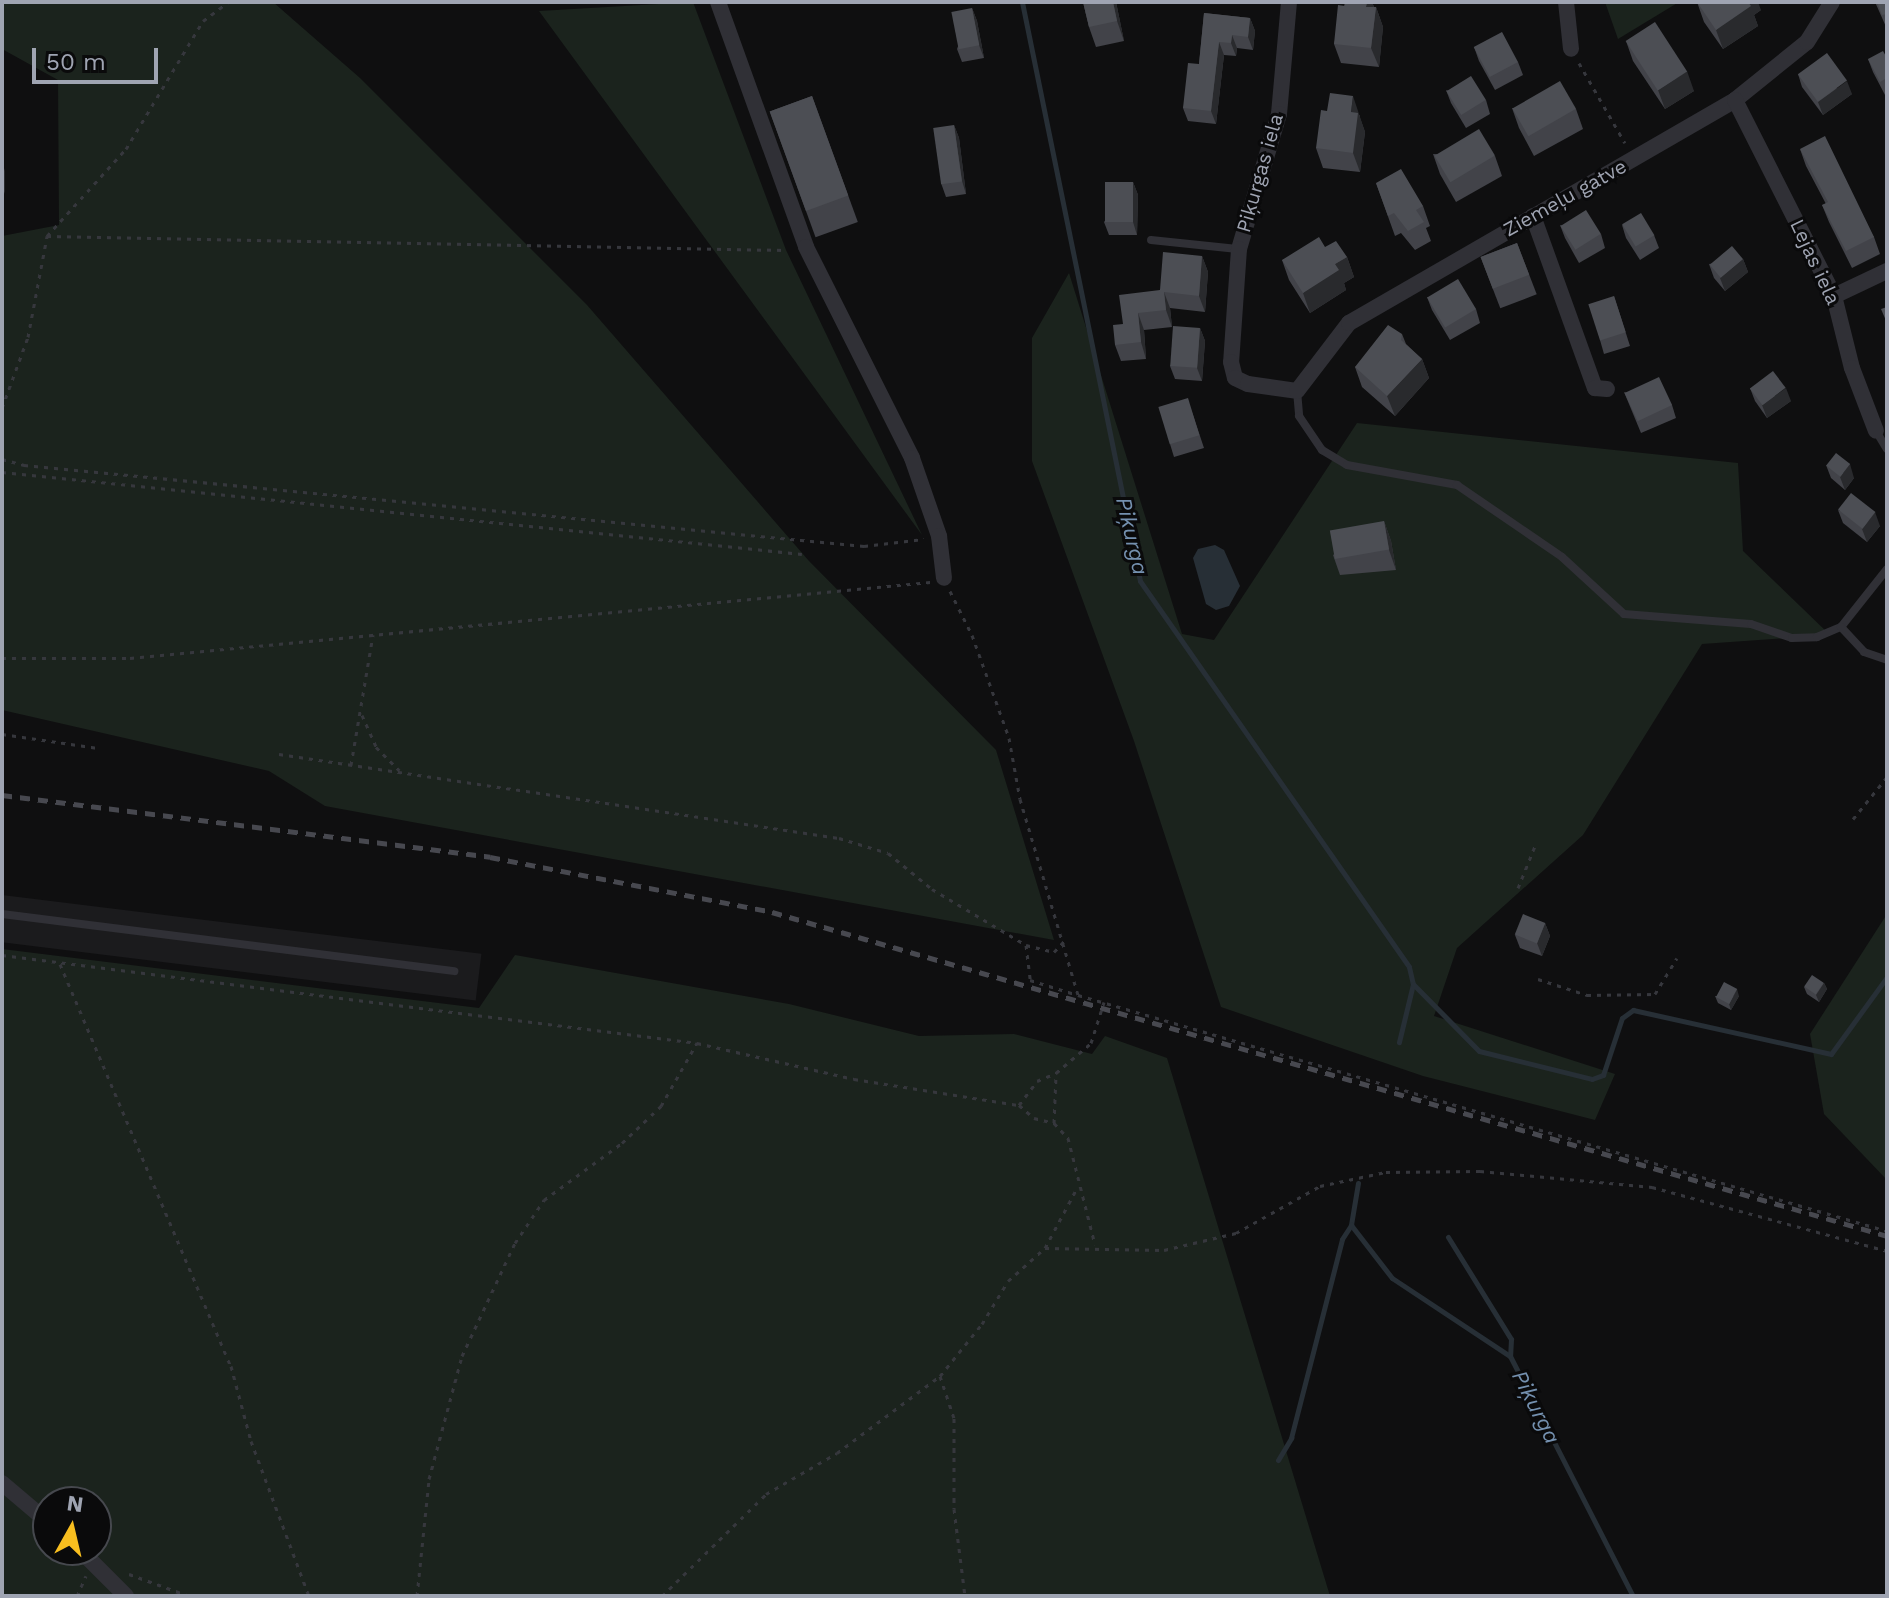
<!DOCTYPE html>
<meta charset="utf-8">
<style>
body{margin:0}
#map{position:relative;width:1889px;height:1598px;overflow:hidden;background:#0f0f10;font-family:"Work Sans",sans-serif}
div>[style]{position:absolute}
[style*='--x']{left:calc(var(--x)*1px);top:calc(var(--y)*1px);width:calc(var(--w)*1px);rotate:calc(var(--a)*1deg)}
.built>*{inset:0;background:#1b1b1d;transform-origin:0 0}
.green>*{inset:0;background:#1b231d}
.water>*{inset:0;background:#272f36}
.stream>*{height:5px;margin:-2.5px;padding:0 2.5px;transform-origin:2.5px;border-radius:2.5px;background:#272f36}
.path>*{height:3px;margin-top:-1.5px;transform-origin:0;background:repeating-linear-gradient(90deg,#36373d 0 4px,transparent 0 10px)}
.service>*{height:8px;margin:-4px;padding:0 4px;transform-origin:4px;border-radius:4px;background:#303036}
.minor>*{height:16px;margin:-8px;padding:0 8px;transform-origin:8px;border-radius:8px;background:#303036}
.rail>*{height:5px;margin-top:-2.5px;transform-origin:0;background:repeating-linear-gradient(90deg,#47484f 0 10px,transparent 0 18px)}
.wall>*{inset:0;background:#424349;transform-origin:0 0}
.shaded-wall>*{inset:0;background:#292a2d}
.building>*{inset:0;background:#4c4e54;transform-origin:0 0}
span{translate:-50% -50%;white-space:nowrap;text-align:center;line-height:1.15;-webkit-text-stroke:6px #0a0a0b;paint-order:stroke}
.street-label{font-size:20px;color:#9fa4b2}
.water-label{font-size:22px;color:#7490af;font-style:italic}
.frame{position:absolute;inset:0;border:4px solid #9fa4b2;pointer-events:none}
.north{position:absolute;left:32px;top:1486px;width:80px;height:80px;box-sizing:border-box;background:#0a0a0b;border:2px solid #46484e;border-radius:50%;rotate:8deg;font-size:22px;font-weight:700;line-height:32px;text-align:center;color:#9fa4b2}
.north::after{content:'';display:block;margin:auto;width:28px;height:36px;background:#f8be1f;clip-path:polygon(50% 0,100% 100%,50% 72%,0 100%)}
.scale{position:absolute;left:32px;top:48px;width:126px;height:36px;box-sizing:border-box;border:4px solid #9fa4b2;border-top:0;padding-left:10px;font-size:24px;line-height:28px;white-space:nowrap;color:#9fa4b2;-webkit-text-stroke:6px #0a0a0b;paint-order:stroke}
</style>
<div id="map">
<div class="built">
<div style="left:2px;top:895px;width:483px;height:47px;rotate:7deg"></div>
</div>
<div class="green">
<div style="clip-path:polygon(2px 2px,273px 2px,360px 78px,587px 305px,809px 561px,996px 750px,1054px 940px,325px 806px,269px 771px,2px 710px,2px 236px,59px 225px,58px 80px,2px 49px)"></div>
<div style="clip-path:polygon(693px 2px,786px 250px,922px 535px,539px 11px)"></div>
<div style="clip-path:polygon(1605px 2px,1679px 2px,1618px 39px)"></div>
<div style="clip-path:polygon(1069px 273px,1182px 634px,1214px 640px,1357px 423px,1738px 463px,1743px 551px,1830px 635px,1702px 644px,1583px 835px,1457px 948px,1434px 1016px,1615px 1074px,1595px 1120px,1423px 1076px,1221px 1007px,1134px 741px,1032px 461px,1032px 338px)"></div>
<div style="clip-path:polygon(1887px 914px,1887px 1180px,1824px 1114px,1810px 1034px)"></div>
<div style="clip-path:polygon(evenodd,2px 949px,479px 1008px,515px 955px,789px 1004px,919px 1036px,1014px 1034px,1092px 1054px,1105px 1036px,1167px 1058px,1330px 1596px,2px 1596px,2px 949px,48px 1502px,96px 1502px,96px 1550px,48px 1550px,48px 1502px)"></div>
</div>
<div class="water">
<div style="clip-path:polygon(1215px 545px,1224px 550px,1240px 586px,1229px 606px,1216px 610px,1206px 604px,1193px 558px,1198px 549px)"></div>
</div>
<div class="stream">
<div style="--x:1022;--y:2;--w:591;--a:78.48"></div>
<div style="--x:1140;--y:581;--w:470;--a:55.1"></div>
<div style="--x:1409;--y:967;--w:17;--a:77"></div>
<div style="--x:1413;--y:984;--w:60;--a:103.6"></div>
<div style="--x:1413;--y:984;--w:94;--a:45.4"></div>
<div style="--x:1479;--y:1051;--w:116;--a:13.9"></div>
<div style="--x:1592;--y:1079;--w:12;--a:-20"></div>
<div style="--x:1603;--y:1075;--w:60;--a:-71.6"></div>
<div style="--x:1622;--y:1018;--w:14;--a:-36"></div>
<div style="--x:1633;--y:1010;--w:203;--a:12.5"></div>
<div style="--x:1831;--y:1054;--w:95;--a:-54"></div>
<div style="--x:1358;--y:1183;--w:43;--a:99.5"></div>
<div style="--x:1351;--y:1225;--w:67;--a:52.3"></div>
<div style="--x:1392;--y:1278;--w:141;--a:33.5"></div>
<div style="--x:1510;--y:1356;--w:270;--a:62.9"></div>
<div style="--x:1448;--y:1237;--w:120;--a:58.3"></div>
<div style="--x:1511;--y:1339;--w:17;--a:93"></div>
<div style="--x:1278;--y:1460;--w:26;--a:-59"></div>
<div style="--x:1291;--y:1438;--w:205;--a:-75.6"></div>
<div style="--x:1342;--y:1239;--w:17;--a:-57"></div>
</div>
<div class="path">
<div style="--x:1579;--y:63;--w:92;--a:60.1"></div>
<div style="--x:47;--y:236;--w:739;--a:1.09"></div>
<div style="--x:2;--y:408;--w:76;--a:-69.9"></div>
<div style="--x:28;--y:337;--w:103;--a:-79.3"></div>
<div style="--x:47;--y:236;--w:118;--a:-47.8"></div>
<div style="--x:126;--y:149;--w:149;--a:-59"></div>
<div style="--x:203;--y:21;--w:31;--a:-37"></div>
<div style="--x:2;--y:459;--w:23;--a:15"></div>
<div style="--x:24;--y:465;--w:844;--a:5.51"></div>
<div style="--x:864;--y:546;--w:60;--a:-6.7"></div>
<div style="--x:2;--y:472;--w:804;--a:5.85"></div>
<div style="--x:950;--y:591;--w:49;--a:63.4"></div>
<div style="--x:972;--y:635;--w:109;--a:70.2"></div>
<div style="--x:1009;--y:738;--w:62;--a:79.8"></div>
<div style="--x:1020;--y:799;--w:204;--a:73.5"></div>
<div style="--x:1078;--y:995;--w:843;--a:16.26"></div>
<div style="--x:2;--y:658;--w:128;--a:0"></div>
<div style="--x:130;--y:658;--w:804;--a:-5.43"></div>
<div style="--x:362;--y:715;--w:35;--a:66"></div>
<div style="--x:376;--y:747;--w:33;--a:45"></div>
<div style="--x:2;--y:734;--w:97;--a:8.3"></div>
<div style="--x:279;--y:754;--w:566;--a:8.53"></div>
<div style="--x:839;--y:838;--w:51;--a:17"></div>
<div style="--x:888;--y:853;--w:57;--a:39.3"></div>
<div style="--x:932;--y:889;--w:109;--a:30.8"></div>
<div style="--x:1026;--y:945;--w:29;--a:14"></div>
<div style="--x:1054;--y:952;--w:16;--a:-47"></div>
<div style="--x:351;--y:765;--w:132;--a:-80.4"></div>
<div style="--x:1853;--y:819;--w:54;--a:-51"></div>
<div style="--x:1518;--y:888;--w:45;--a:-68"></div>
<div style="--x:1026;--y:945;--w:35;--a:83"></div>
<div style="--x:1030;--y:980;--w:50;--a:17.4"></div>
<div style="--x:2;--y:955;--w:701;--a:7.22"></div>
<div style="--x:697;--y:1043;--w:161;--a:12.9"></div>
<div style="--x:854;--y:1079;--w:167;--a:9"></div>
<div style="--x:1019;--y:1105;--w:20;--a:41"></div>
<div style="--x:1034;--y:1118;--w:21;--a:14"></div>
<div style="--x:1054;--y:1123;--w:21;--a:47"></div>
<div style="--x:1068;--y:1138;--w:110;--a:75.8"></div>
<div style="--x:60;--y:964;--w:437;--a:67"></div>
<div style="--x:231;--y:1366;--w:78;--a:75.1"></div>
<div style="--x:251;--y:1441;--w:165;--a:69.5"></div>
<div style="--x:1538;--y:979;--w:52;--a:18.1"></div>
<div style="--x:1587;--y:995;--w:68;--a:-0.8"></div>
<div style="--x:1655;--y:994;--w:42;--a:-58.6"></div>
<div style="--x:1019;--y:1105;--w:30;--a:-53"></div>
<div style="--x:1037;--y:1081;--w:21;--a:-23"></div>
<div style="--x:1056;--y:1073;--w:46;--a:-40.6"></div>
<div style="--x:1091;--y:1043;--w:43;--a:-72.4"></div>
<div style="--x:1054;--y:1123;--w:48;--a:-87.6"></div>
<div style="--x:1045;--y:1248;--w:68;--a:-61.9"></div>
<div style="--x:940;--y:1376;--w:44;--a:71.6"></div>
<div style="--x:954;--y:1418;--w:91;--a:90"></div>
<div style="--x:954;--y:1509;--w:88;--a:82.8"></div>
<div style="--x:129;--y:1574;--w:64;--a:20.1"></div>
<div style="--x:77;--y:1596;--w:22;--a:-66"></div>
<div style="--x:417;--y:1596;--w:118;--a:-84.1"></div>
<div style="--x:429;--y:1479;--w:127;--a:-75"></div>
<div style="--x:462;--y:1356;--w:125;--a:-64.9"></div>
<div style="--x:515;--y:1243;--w:52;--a:-56"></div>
<div style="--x:544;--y:1200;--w:97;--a:-36.2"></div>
<div style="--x:622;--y:1143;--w:54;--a:-43.5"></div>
<div style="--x:661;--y:1106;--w:73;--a:-60.3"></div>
<div style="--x:662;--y:1596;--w:146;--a:-44.4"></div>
<div style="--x:766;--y:1494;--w:82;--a:-30"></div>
<div style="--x:837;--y:1453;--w:129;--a:-36.8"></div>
<div style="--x:940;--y:1376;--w:67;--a:-51.1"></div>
<div style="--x:982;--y:1324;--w:50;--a:-58.8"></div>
<div style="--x:1008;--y:1281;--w:50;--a:-41.7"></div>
<div style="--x:1045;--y:1248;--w:119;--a:1"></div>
<div style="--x:1164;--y:1250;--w:74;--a:-13.3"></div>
<div style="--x:1236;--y:1233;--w:96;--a:-29.2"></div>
<div style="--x:1320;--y:1186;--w:67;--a:-12"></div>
<div style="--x:1386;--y:1172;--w:94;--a:-0.6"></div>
<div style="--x:1480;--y:1171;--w:173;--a:5.3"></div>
<div style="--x:1652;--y:1187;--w:244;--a:15.2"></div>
</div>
<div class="service">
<div style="--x:1151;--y:240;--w:87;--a:5.9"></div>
<div style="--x:1297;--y:391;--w:25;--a:85"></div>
<div style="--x:1299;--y:416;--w:41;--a:55.9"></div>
<div style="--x:1322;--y:450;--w:29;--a:31"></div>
<div style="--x:1347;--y:465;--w:112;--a:10.3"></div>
<div style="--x:1457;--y:485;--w:127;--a:34.4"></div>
<div style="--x:1562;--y:557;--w:84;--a:42.6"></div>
<div style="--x:1624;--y:614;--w:127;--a:4.5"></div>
<div style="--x:1751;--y:624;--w:43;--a:18.9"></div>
<div style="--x:1792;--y:638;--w:25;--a:-2"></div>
<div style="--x:1817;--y:637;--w:26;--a:-23"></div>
<div style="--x:1841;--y:627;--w:74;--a:-51.6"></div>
<div style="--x:1876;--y:431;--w:21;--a:59"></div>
<div style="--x:1841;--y:627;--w:34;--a:47"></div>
<div style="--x:1864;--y:652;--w:24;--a:19"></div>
<div style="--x:2;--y:914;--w:456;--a:7.2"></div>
</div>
<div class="minor">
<div style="--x:718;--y:2;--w:260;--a:70.2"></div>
<div style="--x:806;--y:247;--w:236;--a:63.3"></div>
<div style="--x:912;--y:458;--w:83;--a:70.9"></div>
<div style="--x:939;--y:536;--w:42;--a:83.2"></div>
<div style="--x:1289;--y:2;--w:112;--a:95.1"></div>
<div style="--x:1279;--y:114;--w:141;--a:106.5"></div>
<div style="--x:1239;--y:249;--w:113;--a:94"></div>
<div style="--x:1231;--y:362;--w:16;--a:76"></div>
<div style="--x:1235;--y:378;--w:14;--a:25"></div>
<div style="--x:1248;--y:384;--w:49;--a:8.1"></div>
<div style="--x:1297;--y:391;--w:86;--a:-52.6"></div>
<div style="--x:1349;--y:323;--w:446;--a:-30"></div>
<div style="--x:1735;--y:100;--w:92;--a:-38.9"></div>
<div style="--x:1807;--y:42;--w:47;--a:-58"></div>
<div style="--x:1566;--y:2;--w:47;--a:83.9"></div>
<div style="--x:1735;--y:100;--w:220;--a:63.2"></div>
<div style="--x:1834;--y:296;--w:74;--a:76"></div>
<div style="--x:1852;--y:368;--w:67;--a:69.1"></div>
<div style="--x:1533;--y:216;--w:183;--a:70.2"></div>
<div style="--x:1595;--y:388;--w:12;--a:5"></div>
<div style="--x:1834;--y:296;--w:59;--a:-25.3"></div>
<div style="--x:2;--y:1483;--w:60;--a:40.3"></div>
<div style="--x:80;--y:1550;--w:65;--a:45"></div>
</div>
<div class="rail">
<div style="--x:2;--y:795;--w:492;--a:7.2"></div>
<div style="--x:490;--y:857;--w:287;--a:11"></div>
<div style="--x:772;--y:912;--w:1161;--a:16.2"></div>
</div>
<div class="wall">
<div style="clip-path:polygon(1083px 2px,1116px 2px,1124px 41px,1096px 47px,1089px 27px)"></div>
<div style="clip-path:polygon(1345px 2px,1372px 2px,1374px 7px,1376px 7px,1383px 27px,1379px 67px,1341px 63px,1334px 44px)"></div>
<div style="clip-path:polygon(1697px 2px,1761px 10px,1754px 15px,1758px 26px,1723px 49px,1704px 22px)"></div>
<div style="clip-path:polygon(1875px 2px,1887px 2px,1887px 29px)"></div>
<div style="clip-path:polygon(972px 8px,977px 21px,984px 58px,962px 62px,957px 49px)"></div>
<div style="clip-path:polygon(1204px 13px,1250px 18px,1255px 31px,1253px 50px,1237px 48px,1236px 56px,1224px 55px,1216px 124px,1188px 121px,1183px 108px,1199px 64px)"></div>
<div style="clip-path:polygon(1626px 41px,1694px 91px,1665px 109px,1633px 61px)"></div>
<div style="clip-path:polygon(1474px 47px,1518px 62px,1523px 75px,1495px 90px,1479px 61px)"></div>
<div style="clip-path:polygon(1887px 58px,1887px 94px,1885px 95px,1873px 72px,1868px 59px)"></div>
<div style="clip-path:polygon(1798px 74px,1852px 94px,1823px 115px,1802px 87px)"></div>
<div style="clip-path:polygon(1446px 90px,1486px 100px,1490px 114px,1466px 128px,1451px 103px)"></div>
<div style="left:812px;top:96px;width:134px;height:45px;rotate:70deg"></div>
<div style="clip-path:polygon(1512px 108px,1576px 109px,1583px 129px,1534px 156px,1519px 128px)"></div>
<div style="clip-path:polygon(1360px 115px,1360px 118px,1365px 132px,1360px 172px,1323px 168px,1316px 148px)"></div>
<div style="clip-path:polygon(954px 125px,959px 138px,966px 194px,946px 197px,941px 183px)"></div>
<div style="clip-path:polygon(1800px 149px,1874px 237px,1880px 254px,1852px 268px,1829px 222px,1822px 205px,1826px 204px,1806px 166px)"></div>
<div style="clip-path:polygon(1433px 154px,1495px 156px,1502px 176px,1456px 202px,1440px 174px)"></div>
<div style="clip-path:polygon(1133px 182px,1138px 195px,1137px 235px,1109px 235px,1104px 222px)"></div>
<div style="clip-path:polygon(1376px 183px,1423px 206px,1430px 226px,1426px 228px,1431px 241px,1415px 250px,1401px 233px,1395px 236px)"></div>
<div style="clip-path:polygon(1560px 225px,1601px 234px,1605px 248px,1579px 263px,1565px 238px)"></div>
<div style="clip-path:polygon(1622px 225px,1654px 235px,1659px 248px,1640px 260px,1626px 238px)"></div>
<div style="left:1517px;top:243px;width:55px;height:39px;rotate:69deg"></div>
<div style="clip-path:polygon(1325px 247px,1347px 257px,1354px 277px,1344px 283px,1346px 290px,1310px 313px,1289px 280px,1282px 260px)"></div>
<div style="clip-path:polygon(1202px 256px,1208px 272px,1205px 312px,1170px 308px,1172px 327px,1144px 330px,1146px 359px,1121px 361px,1115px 345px,1123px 324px,1160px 290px)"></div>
<div style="clip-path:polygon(1743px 259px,1748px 272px,1725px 291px,1714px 278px,1709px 264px)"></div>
<div style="clip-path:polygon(1614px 296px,1630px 346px,1604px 354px,1600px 340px)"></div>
<div style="clip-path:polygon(1427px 297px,1476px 309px,1480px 323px,1450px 340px,1432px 310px)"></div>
<div style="clip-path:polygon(1200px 328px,1205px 341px,1202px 381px,1175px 379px,1170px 366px)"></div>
<div style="clip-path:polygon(1402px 334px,1406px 344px,1422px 359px,1429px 378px,1395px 416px,1362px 387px,1355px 367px)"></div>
<div style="clip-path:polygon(1750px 388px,1791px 401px,1767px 418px,1755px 401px)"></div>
<div style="clip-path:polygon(1624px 392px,1672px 405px,1676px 418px,1641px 433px)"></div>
<div style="clip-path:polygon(1192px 412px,1204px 448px,1174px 457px,1170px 444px)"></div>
<div style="clip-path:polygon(1826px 465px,1854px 478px,1845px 490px,1831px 478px)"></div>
<div style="clip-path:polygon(1838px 510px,1880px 526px,1867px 542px,1843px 523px)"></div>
<div style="clip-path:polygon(1384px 521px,1391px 541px,1396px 570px,1340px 575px,1333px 555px)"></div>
<div style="clip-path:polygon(1545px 923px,1550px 936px,1542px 956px,1520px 948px,1515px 935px)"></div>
<div style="clip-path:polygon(1824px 983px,1827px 989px,1819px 1002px,1807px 994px,1804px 987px)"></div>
<div style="clip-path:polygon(1715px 996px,1739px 996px,1731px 1010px,1718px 1003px)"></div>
</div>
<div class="shaded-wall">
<div style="clip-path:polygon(1113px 2px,1116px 2px,1124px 41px,1117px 21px)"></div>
<div style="clip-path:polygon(1367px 2px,1372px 2px,1375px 10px,1366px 7px)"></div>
<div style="clip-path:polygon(1746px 2px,1758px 2px,1761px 10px,1754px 15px,1758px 26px,1723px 49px,1716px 30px)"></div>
<div style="clip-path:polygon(1376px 7px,1383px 27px,1379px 67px,1371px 48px)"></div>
<div style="clip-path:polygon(972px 8px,977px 21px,984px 58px,979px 45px)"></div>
<div style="clip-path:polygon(1250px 18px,1255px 31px,1253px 50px,1248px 37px)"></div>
<div style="clip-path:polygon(1232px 35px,1237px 48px,1236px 56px,1231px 43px)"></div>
<div style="clip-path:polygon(1219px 42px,1224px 55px,1216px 124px,1211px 111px)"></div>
<div style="clip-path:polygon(1687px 71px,1694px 91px,1665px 109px,1658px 90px)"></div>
<div style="clip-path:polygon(1847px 81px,1852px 94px,1823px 115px,1818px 102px)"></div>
<div style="clip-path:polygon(1353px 96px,1365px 132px,1360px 172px,1353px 153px,1351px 112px)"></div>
<div style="clip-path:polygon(954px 125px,959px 138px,966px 194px,962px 181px)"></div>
<div style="clip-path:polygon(2px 162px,5px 171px,5px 194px,2px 186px)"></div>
<div style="clip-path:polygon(1133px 182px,1138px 195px,1137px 235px,1133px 222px)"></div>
<div style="clip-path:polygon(1202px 256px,1208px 272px,1205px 312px,1199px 296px)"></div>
<div style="clip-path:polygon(1347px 257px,1354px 277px,1344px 283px,1346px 290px,1310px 313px,1303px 293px,1335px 264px)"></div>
<div style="clip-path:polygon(1743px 259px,1748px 272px,1725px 291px,1720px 278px)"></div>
<div style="clip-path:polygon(1164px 292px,1170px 308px,1172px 327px,1166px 310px)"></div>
<div style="clip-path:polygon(1138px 313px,1144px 330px,1146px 359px,1141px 342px)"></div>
<div style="clip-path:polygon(1200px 328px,1205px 341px,1202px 381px,1197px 368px)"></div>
<div style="clip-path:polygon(1422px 359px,1429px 378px,1395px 416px,1387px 396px)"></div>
<div style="clip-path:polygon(1786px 388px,1791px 401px,1767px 418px,1762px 405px)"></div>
<div style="clip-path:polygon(1850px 464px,1854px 478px,1845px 490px,1840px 477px)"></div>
<div style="clip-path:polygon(1875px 512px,1880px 526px,1867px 542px,1862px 529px)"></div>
<div style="clip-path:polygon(1384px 521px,1391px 541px,1396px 570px,1389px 550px)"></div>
<div style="clip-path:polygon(1545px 923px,1550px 936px,1542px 956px,1537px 943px)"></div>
<div style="clip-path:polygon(1824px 983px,1827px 989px,1819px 1002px,1816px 995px)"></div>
<div style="clip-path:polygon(1737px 989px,1739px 996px,1731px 1010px,1729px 1004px)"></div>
</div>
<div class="building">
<div style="clip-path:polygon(1083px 2px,1113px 2px,1117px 21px,1089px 27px)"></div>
<div style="clip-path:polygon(1345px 2px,1367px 2px,1366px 7px,1376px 7px,1371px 48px,1334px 44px,1338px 5px,1345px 6px)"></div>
<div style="clip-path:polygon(1697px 2px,1748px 2px,1751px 6px,1716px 30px)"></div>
<div style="clip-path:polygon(1877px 2px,1887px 2px,1887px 14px,1882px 15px)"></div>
<div style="left:972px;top:8px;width:38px;height:21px;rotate:79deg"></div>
<div style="clip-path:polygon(1204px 13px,1250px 18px,1248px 37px,1232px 35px,1231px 43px,1219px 42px,1211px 111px,1183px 108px,1188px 63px,1199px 64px)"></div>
<div style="left:1655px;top:22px;width:59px;height:35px;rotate:57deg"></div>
<div style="left:1502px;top:32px;width:34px;height:32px;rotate:62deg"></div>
<div style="clip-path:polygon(1883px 51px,1887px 58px,1887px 78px,1880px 82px,1868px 59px)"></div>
<div style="left:1827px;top:53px;width:34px;height:36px;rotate:54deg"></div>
<div style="left:1471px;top:76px;width:28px;height:29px;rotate:58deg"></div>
<div style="left:1560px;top:81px;width:32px;height:55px;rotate:60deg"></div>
<div style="clip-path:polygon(1330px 93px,1353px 96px,1351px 112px,1358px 113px,1353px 153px,1316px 148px,1321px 110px,1327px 111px)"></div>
<div style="left:812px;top:96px;width:106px;height:45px;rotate:70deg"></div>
<div style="left:954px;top:125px;width:57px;height:21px;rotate:82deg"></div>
<div style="left:1479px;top:129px;width:31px;height:52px;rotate:59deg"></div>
<div style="clip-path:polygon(1825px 136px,1874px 237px,1846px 251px,1822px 205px,1828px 202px,1800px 149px)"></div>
<div style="clip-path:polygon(1401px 169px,1423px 206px,1416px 210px,1424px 222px,1408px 231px,1394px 213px,1388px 216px,1376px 183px)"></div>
<div style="left:1105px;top:182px;width:28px;height:40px"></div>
<div style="left:1586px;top:210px;width:28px;height:30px;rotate:58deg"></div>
<div style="left:1641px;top:213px;width:26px;height:22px;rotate:59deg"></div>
<div style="clip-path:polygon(1319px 237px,1325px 247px,1336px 241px,1347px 257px,1335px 264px,1339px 270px,1303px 293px,1282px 260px)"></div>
<div style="left:1517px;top:243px;width:34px;height:39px;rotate:69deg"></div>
<div style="left:1732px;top:246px;width:17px;height:29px;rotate:50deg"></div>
<div style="clip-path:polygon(1163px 252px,1202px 256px,1199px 296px,1164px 292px,1166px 310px,1138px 313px,1141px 342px,1115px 345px,1113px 325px,1123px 324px,1119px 295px,1160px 290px)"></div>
<div style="left:1458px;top:279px;width:35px;height:36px;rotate:59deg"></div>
<div style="left:1614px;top:296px;width:38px;height:27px;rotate:72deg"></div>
<div style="clip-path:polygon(1887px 307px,1887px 323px,1881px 309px)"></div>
<div style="clip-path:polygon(1388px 325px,1402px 334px,1401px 340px,1422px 359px,1387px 396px,1355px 367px)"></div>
<div style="left:1173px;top:326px;width:27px;height:40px;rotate:4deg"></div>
<div style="left:1773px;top:371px;width:21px;height:29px;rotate:53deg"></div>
<div style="left:1659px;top:377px;width:31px;height:38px;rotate:65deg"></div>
<div style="left:1188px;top:398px;width:39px;height:31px;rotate:73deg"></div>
<div style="left:1836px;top:453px;width:18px;height:16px;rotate:38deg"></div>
<div style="left:1851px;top:493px;width:31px;height:21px;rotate:38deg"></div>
<div style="left:1384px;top:521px;width:29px;height:55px;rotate:80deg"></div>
<div style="left:1523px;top:914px;width:24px;height:22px;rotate:22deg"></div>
<div style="left:1812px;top:975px;width:14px;height:14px;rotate:34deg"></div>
<div style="left:1724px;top:982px;width:15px;height:17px;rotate:28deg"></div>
</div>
<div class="street-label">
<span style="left:1260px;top:173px;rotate:-74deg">Piķurgas iela</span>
<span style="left:1565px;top:198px;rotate:-29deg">Ziemeļu gatve</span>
<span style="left:1815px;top:262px;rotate:65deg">Lejas iela</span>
</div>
<div class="water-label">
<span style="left:1132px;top:536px;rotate:77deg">Piķurga</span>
<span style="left:1536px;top:1407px;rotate:63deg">Piķurga</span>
</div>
<div class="frame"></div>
<div class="north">N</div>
<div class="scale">50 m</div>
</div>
